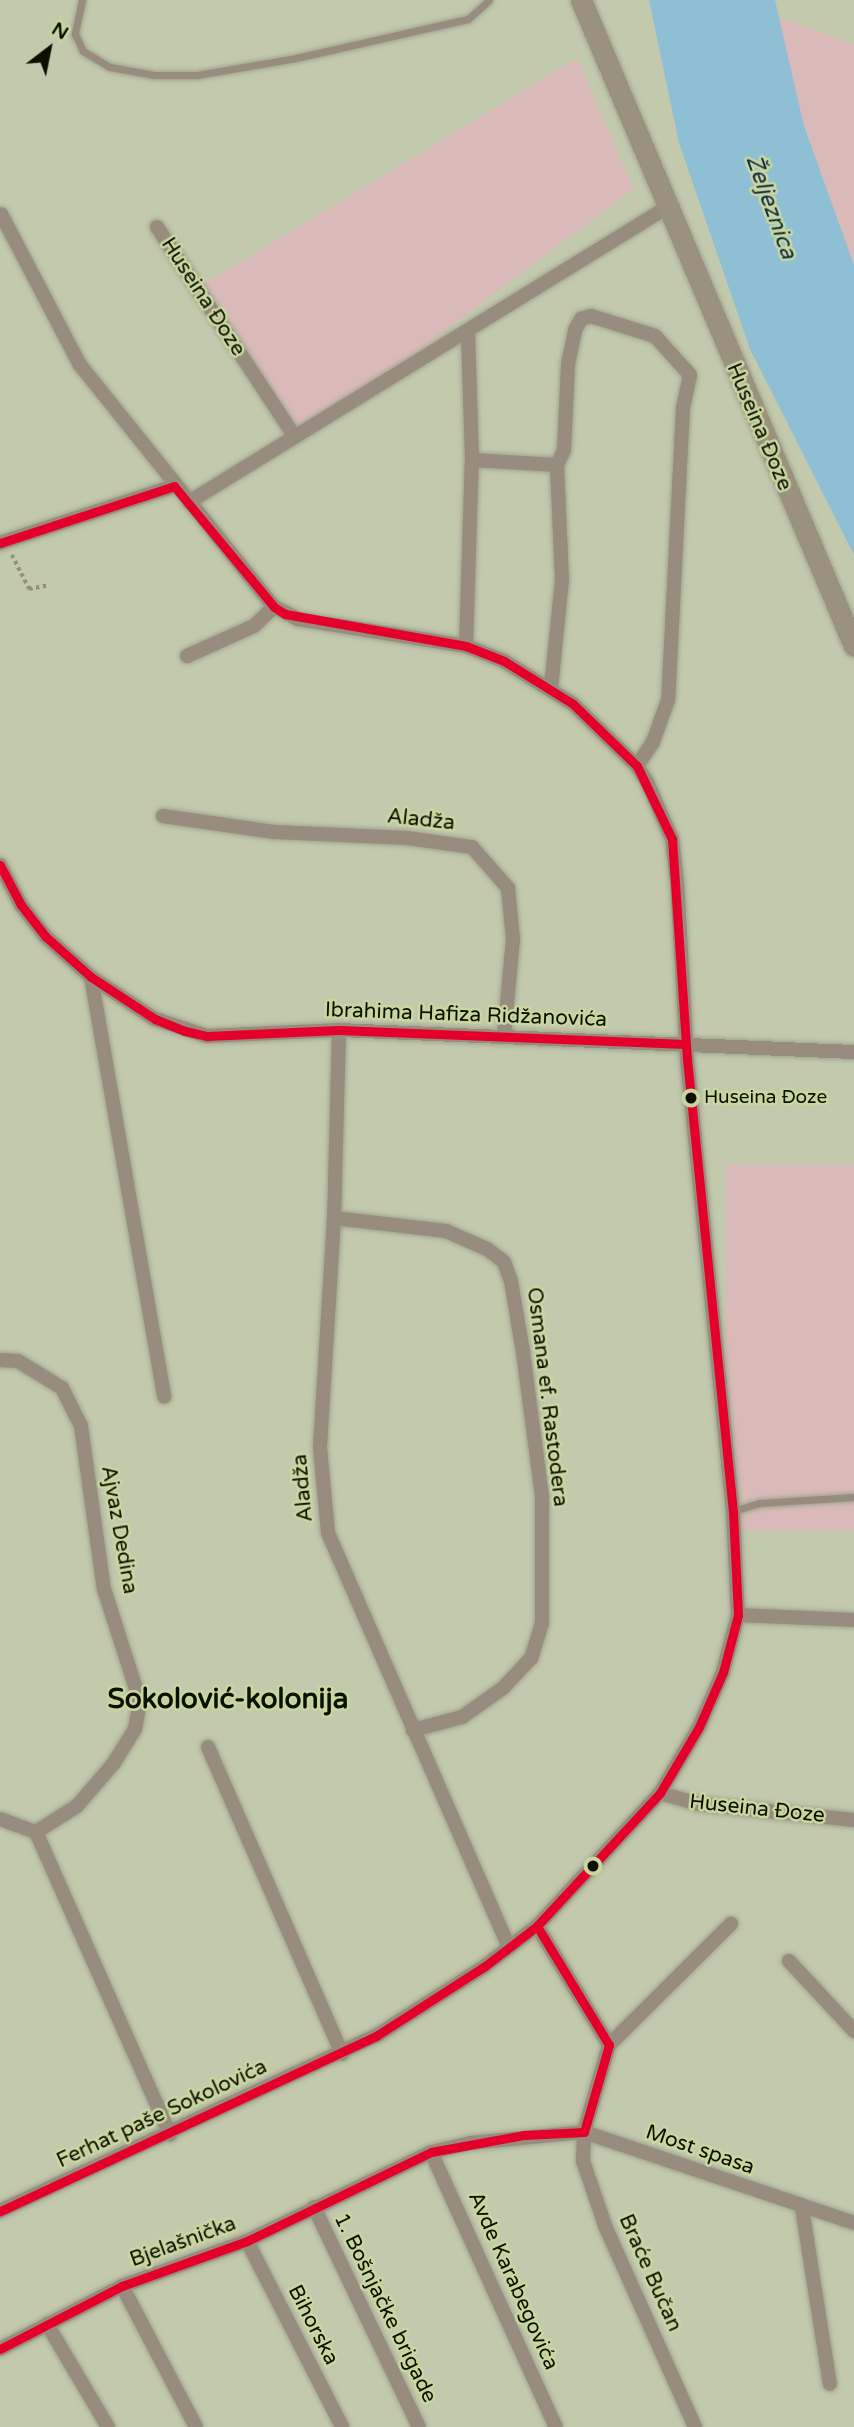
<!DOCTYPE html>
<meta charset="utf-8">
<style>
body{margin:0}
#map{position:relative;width:854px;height:2427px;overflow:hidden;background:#c3c9ad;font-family:"Varela Round",sans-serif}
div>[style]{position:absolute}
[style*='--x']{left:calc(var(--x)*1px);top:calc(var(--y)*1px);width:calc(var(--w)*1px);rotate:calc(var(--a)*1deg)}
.green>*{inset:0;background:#d9bab9;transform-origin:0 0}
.water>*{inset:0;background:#8ebfd4}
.path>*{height:3.5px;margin-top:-1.75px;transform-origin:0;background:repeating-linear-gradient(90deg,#938e7f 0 3.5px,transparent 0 7px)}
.roads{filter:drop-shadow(0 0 2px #a1a590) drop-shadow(0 0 2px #a1a590)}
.lane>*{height:7px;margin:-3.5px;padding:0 3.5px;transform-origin:3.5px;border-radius:3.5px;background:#978c7e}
.street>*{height:14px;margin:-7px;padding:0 7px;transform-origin:7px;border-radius:7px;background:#978c7e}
.secondary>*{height:21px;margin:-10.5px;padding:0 10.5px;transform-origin:10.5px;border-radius:10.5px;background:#9a927f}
.bus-1>*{height:9px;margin:-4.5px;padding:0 4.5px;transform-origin:4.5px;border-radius:4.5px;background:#e4002b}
.dots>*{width:19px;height:19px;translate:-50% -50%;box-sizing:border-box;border:4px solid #cad6a0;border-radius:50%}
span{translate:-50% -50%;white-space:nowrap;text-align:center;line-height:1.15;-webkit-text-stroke:5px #cad6a0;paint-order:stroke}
.bus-label{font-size:19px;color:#0d1001}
.left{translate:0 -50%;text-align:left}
.street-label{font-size:21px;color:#0d1001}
.water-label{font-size:23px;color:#102f41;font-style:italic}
.district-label{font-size:28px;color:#0d1001;font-weight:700}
.north{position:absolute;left:14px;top:14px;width:70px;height:70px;-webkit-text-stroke:5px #cad6a0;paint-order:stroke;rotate:32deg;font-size:19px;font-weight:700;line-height:28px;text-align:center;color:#0d1001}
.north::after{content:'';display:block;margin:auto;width:24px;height:32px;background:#0d1001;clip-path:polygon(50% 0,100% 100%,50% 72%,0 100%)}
</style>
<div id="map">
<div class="green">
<div style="clip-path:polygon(778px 17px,854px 44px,854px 265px,804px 126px)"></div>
<div style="clip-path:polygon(577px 58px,633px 189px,305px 436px,201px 286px)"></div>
<div style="left:854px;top:1165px;width:365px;height:128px;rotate:90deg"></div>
</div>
<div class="water">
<div style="clip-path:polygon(649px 0,775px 0,804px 126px,854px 265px,854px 555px,750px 349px,679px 143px)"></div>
</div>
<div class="path">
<div style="--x:12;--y:555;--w:38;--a:63"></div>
<div style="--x:29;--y:589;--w:21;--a:-11"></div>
</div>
<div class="roads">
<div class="lane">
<div style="--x:82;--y:0;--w:35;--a:102"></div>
<div style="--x:75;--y:34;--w:19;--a:65"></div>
<div style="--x:83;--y:51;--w:31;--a:31"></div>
<div style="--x:110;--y:67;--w:45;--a:10.3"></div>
<div style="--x:154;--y:75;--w:43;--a:0"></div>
<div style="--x:197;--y:75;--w:100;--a:-9.7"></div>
<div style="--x:296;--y:58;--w:176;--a:-12.8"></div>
<div style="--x:468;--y:19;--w:28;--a:-42"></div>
<div style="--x:733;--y:1511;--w:27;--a:-17"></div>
<div style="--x:759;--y:1503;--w:95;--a:-3.6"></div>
</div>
<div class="street">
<div style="--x:157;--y:227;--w:251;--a:56.7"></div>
<div style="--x:472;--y:460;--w:85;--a:3.4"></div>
<div style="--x:189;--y:502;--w:560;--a:-31.65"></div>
<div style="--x:0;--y:543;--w:183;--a:-18.1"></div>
<div style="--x:466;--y:646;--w:186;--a:-88.2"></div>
<div style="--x:472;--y:460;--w:129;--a:-91.8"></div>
<div style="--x:187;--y:656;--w:73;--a:-24.1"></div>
<div style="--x:254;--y:626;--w:28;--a:-44"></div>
<div style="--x:551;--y:688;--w:109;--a:-84.2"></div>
<div style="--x:562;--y:580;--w:115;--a:-92.5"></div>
<div style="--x:557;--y:465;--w:17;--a:-65"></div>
<div style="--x:564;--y:450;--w:86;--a:-87.3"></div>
<div style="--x:568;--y:364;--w:35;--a:-78"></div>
<div style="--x:575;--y:330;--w:13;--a:-61"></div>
<div style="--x:581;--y:319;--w:10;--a:-17"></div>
<div style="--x:591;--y:316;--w:67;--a:17.4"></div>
<div style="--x:655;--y:336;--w:52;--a:48.1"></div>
<div style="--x:690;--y:375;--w:34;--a:102"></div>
<div style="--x:683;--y:408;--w:292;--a:92.9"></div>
<div style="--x:668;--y:700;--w:45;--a:109.7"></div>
<div style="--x:653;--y:742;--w:29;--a:124"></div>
<div style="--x:163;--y:816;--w:112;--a:8.2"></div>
<div style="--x:274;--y:832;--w:133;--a:2.6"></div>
<div style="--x:407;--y:838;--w:66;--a:7.9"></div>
<div style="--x:472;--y:847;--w:55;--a:48.7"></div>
<div style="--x:508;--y:888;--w:51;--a:84.4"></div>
<div style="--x:513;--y:939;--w:97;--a:95.3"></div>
<div style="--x:0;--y:865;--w:45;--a:62.3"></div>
<div style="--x:21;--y:905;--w:39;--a:52"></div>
<div style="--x:45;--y:936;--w:62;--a:41.7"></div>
<div style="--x:91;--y:977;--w:77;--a:33.3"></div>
<div style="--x:155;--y:1019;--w:55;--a:18.1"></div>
<div style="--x:207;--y:1036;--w:132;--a:-2.6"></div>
<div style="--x:339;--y:1030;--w:515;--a:2.45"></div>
<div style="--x:91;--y:977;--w:426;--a:80.1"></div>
<div style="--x:339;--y:1030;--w:188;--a:91.5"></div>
<div style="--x:334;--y:1218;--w:230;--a:93.5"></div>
<div style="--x:320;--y:1448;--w:85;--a:84.6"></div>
<div style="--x:328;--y:1533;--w:452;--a:66.4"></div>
<div style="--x:334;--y:1218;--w:113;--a:6.6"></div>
<div style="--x:446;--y:1231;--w:45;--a:23.7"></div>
<div style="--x:487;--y:1249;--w:21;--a:37"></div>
<div style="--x:504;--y:1262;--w:20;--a:70"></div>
<div style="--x:511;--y:1281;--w:72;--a:80.4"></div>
<div style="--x:523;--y:1352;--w:146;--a:82.5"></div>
<div style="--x:542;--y:1497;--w:126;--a:90"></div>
<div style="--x:542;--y:1623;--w:37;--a:107"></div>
<div style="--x:531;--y:1658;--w:41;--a:133"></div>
<div style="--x:503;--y:1688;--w:50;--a:144.7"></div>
<div style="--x:462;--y:1717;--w:51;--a:165.1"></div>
<div style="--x:0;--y:1360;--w:18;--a:3"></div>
<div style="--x:18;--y:1361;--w:52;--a:31.5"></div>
<div style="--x:62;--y:1388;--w:42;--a:63.4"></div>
<div style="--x:81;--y:1426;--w:165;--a:82"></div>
<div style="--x:104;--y:1589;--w:118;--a:72.2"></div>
<div style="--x:140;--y:1701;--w:28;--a:100"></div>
<div style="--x:135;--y:1729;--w:40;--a:122"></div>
<div style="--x:114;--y:1763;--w:57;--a:130.7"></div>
<div style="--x:77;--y:1806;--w:49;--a:147.6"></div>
<div style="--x:738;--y:1615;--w:116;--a:2.5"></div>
<div style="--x:208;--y:1747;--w:335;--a:66.4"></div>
<div style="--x:660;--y:1793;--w:41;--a:15.8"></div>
<div style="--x:699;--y:1804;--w:156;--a:5.9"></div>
<div style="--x:0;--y:1819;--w:38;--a:20"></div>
<div style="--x:36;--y:1832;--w:331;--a:66.1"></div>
<div style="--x:537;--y:1926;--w:139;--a:58.8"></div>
<div style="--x:609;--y:2045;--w:91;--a:106"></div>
<div style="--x:584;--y:2132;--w:29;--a:92"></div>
<div style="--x:583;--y:2161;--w:71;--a:71.1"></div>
<div style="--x:606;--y:2228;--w:218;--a:65.9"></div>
<div style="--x:789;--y:1961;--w:96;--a:47.1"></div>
<div style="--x:609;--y:2045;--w:172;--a:-44.8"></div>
<div style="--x:431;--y:2152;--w:302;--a:65.6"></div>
<div style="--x:314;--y:2207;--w:244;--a:64.5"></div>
<div style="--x:802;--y:2208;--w:178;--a:81"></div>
<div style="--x:0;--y:2211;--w:415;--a:-25"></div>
<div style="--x:376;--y:2036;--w:130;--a:-32.7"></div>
<div style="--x:485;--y:1966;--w:66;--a:-37.6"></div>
<div style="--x:537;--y:1926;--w:181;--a:-47.2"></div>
<div style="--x:660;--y:1793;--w:77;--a:-59.4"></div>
<div style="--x:699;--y:1727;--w:60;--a:-66.4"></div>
<div style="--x:723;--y:1672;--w:59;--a:-75.3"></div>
<div style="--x:738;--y:1615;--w:103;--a:-92.8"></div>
<div style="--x:733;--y:1512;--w:455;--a:-95.8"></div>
<div style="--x:687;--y:1059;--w:177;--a:-93.2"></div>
<div style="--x:677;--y:882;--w:43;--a:-96.6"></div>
<div style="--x:672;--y:839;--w:62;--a:-113.7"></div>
<div style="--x:647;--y:782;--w:19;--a:-122"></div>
<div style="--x:637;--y:766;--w:89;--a:-135.9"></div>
<div style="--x:573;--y:704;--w:81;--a:-148.1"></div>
<div style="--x:504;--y:661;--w:41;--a:-158.5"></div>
<div style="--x:466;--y:646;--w:170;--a:-170.9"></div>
<div style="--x:298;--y:619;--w:27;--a:-153"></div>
<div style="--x:274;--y:607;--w:310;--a:-128.7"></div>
<div style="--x:80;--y:365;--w:170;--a:-117.6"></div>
<div style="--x:247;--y:2241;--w:209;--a:62.9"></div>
<div style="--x:122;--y:2286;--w:159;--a:62.3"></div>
<div style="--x:47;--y:2324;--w:120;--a:59.4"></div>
<div style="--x:0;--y:2349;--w:137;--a:-27.3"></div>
<div style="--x:122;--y:2286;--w:133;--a:-19.8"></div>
<div style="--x:247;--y:2241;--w:204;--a:-25.8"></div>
<div style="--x:431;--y:2152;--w:41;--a:-12.7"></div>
<div style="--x:471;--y:2143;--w:114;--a:-5.6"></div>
<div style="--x:584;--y:2132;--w:285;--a:18.6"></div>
</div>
<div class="secondary">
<div style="--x:581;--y:0;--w:701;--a:67.09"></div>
</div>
</div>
<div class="bus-1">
<div style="--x:0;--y:543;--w:183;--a:-18.1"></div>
<div style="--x:174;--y:486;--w:157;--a:50.4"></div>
<div style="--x:274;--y:607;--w:13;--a:32"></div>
<div style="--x:285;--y:614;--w:184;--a:10"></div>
<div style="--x:466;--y:646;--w:41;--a:21.5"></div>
<div style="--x:504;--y:661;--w:81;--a:31.9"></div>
<div style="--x:573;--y:704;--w:89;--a:44.1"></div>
<div style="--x:637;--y:766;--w:81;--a:64.4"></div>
<div style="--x:672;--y:839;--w:221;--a:86.1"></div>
<div style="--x:687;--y:1059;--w:455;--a:84.2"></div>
<div style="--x:733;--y:1512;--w:103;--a:87.2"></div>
<div style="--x:738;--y:1615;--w:59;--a:104.7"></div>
<div style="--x:723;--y:1672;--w:60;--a:113.6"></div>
<div style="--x:699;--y:1727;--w:77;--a:120.6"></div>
<div style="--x:660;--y:1793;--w:181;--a:132.8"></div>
<div style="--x:537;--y:1926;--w:66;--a:142.4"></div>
<div style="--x:485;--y:1966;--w:130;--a:147.3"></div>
<div style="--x:376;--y:2036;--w:415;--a:155"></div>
<div style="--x:0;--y:865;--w:45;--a:62.3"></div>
<div style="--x:21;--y:905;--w:39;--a:52"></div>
<div style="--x:45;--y:936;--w:62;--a:41.7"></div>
<div style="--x:91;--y:977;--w:77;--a:33.3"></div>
<div style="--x:155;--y:1019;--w:32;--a:22"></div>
<div style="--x:185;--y:1031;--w:23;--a:13"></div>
<div style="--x:207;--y:1036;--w:132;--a:-2.6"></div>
<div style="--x:339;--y:1030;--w:347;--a:2.3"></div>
<div style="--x:0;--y:2349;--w:137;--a:-27.3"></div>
<div style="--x:122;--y:2286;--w:133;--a:-19.8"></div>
<div style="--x:247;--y:2241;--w:204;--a:-25.8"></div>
<div style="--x:431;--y:2152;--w:95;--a:-10.4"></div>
<div style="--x:524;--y:2135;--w:60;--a:-2.9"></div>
<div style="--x:584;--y:2132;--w:91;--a:-74"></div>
<div style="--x:609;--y:2045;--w:139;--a:-121.2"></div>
</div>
<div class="dots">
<div style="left:691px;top:1098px;background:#0d1001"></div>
<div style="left:593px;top:1866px;background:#0d1001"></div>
</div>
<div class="bus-label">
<span class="left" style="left:704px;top:1098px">Huseina Đoze</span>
</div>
<div class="street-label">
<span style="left:203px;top:297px;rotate:57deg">Huseina Đoze</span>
<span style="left:759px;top:427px;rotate:67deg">Huseina Đoze</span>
<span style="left:421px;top:820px;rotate:6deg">Aladža</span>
<span style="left:466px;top:1015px;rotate:2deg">Ibrahima Hafiza Ridžanovića</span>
<span style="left:547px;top:1397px;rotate:83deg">Osmana ef. Rastodera</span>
<span style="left:303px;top:1488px;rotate:-95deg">Aladža</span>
<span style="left:119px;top:1530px;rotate:80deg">Ajvaz Dedina</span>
<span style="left:757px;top:1809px;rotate:6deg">Huseina Đoze</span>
<span style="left:162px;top:2114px;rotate:-25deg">Ferhat paše Sokolovića</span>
<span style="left:700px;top:2150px;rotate:19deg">Most spasa</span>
<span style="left:183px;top:2242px;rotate:-20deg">Bjelašnička</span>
<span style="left:650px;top:2273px;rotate:66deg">Braće Bučan</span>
<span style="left:513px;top:2281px;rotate:66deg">Avde Karabegovića</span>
<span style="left:385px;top:2308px;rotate:64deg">1. Bošnjačke brigade</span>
<span style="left:313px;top:2325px;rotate:63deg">Bihorska</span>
</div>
<div class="water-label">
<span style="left:771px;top:207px;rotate:70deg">Željeznica</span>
</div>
<div class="district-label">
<span style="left:228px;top:1699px">Sokolović-kolonija</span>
</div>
<div class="north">N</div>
</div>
